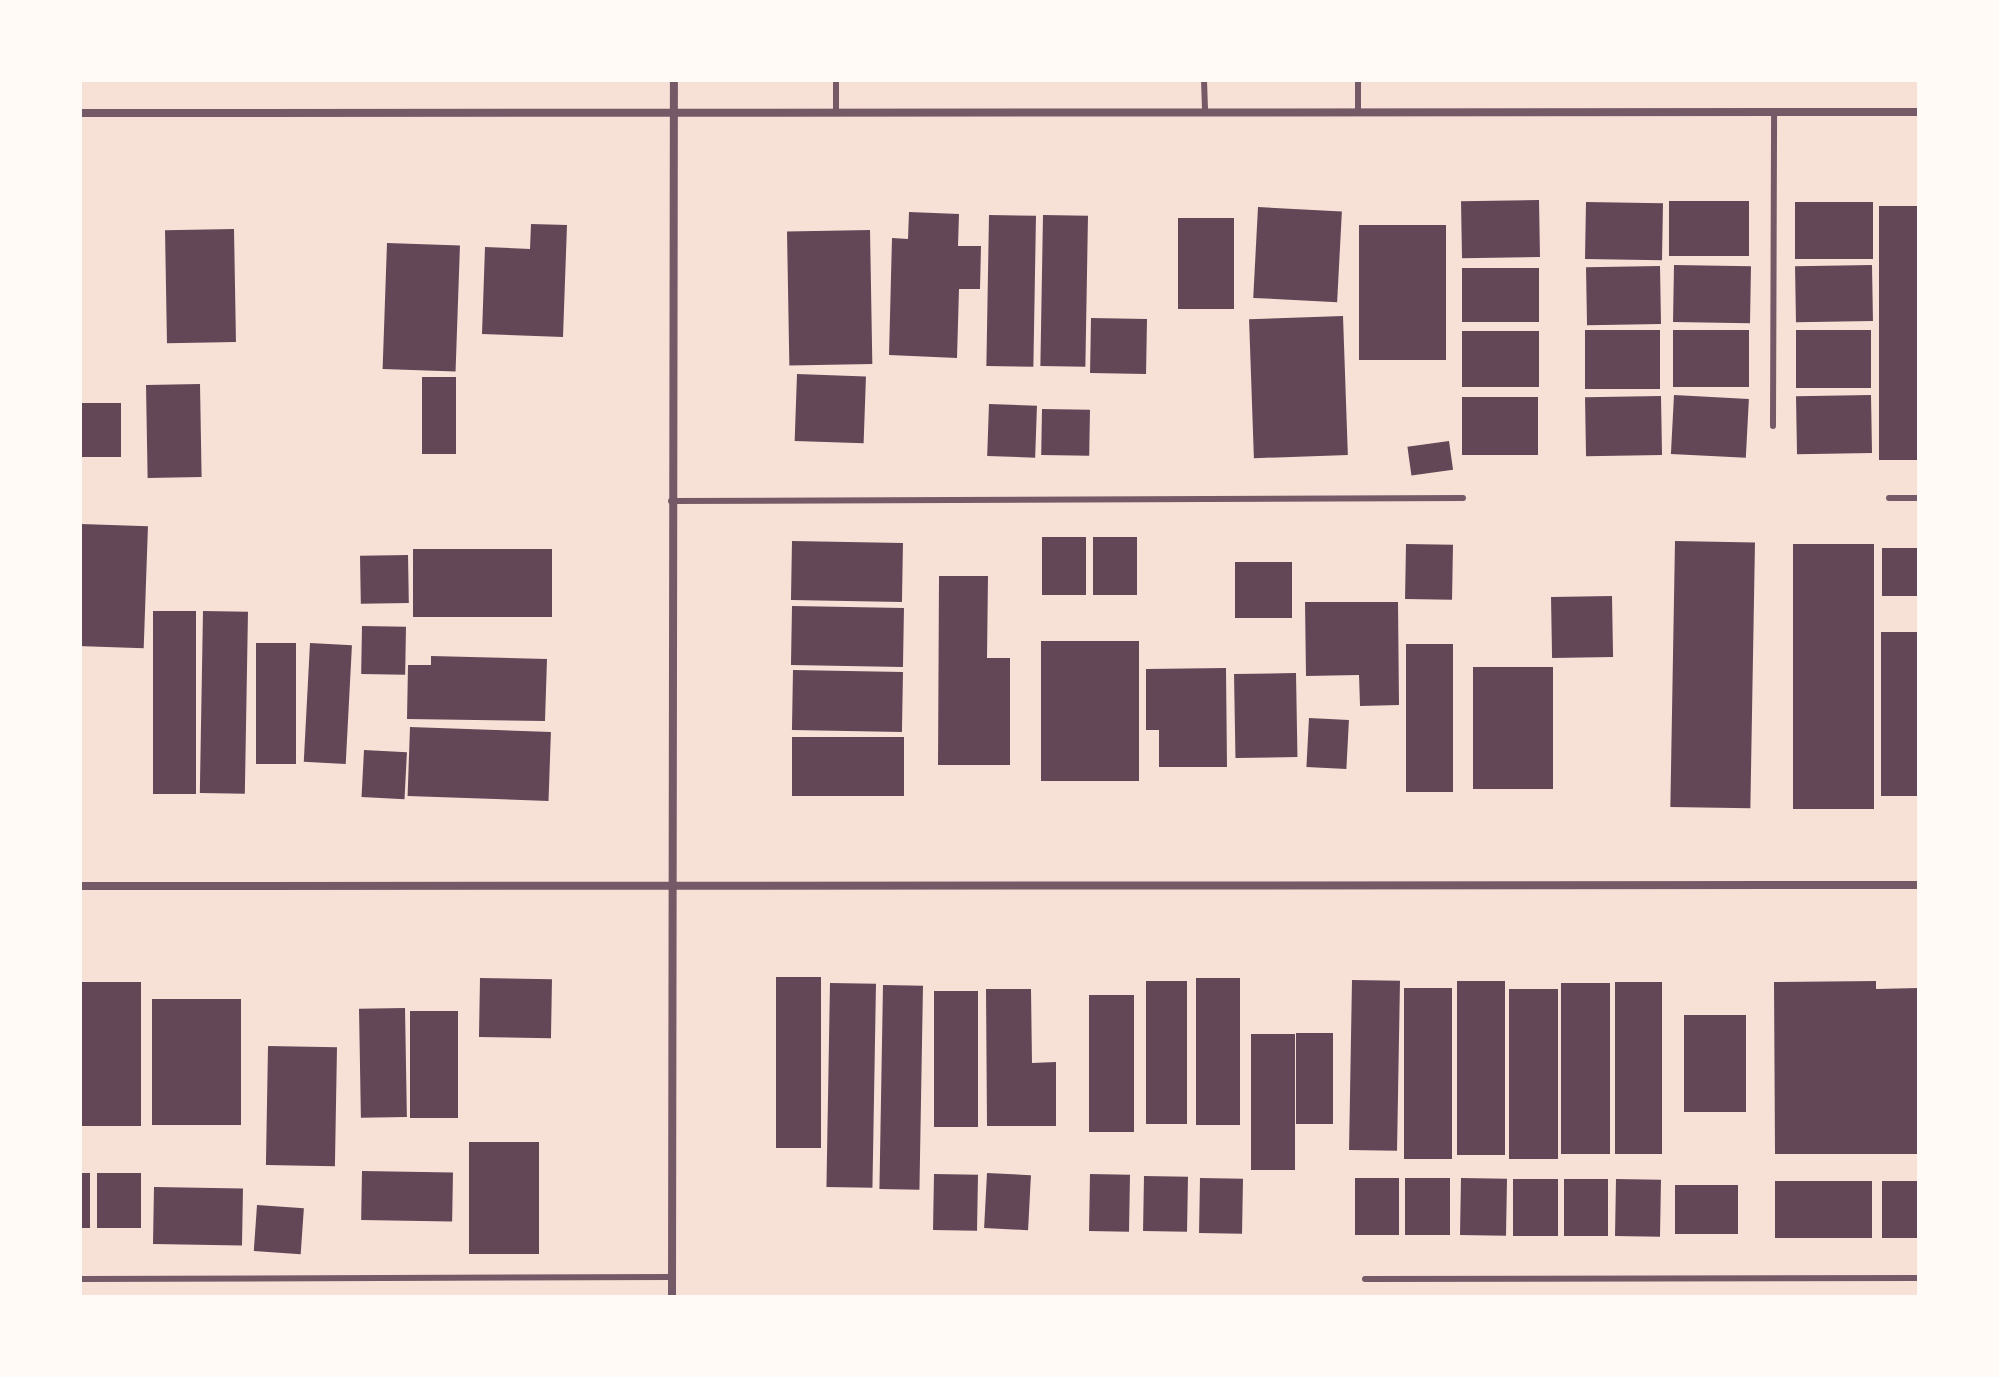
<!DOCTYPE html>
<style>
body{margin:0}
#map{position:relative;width:1999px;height:1377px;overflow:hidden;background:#f7e1d7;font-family:"Fira Sans Condensed",sans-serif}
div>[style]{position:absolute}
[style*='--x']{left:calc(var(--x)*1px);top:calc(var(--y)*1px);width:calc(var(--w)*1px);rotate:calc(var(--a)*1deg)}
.building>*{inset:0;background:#644757;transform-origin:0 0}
.service>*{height:6px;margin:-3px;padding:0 3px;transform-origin:3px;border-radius:3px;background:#755966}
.minor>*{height:8px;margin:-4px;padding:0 4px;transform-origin:4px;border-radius:4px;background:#755966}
span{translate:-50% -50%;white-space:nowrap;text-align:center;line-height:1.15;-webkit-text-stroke:8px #fffaf5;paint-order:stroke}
.frame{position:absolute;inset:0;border:82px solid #fffaf5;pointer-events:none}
</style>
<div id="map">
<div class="building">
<div style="left:1539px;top:200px;width:57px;height:78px;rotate:89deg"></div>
<div style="left:1669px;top:201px;width:80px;height:55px"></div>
<div style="left:1586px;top:202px;width:77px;height:57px;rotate:1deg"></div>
<div style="left:1795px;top:202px;width:78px;height:57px"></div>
<div style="left:1919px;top:206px;width:254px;height:40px;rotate:90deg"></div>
<div style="left:1258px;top:207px;width:84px;height:91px;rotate:3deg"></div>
<div style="clip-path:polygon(909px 212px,959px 214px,958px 246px,981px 246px,980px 289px,959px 289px,957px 358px,889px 355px,892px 238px,908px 239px)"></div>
<div style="left:989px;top:215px;width:47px;height:151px;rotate:1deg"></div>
<div style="left:1043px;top:215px;width:45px;height:151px;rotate:1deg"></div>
<div style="left:1234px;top:218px;width:91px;height:56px;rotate:90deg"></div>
<div style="clip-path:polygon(531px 224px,567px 225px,563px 337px,482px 334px,485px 247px,530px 249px)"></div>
<div style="left:1359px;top:225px;width:87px;height:135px"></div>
<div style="left:234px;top:229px;width:113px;height:69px;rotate:89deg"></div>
<div style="left:870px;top:230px;width:134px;height:83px;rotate:89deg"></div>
<div style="left:387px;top:243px;width:73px;height:126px;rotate:2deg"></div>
<div style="left:1674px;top:265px;width:77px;height:57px;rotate:1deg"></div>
<div style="left:1872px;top:265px;width:56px;height:77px;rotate:89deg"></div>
<div style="left:1660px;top:266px;width:58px;height:74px;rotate:89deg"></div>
<div style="left:1462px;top:268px;width:77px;height:54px"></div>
<div style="left:1343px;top:316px;width:139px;height:94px;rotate:88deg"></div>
<div style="left:1147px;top:319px;width:55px;height:56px;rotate:91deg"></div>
<div style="left:1585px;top:330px;width:75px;height:59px"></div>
<div style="left:1673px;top:330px;width:76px;height:57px"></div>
<div style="left:1871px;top:330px;width:58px;height:75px;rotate:90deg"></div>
<div style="left:1462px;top:331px;width:77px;height:56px"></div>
<div style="left:797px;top:374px;width:69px;height:67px;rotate:2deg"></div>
<div style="left:456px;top:377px;width:77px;height:34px;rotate:90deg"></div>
<div style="left:200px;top:384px;width:93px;height:54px;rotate:89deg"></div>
<div style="left:1674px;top:395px;width:75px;height:59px;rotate:3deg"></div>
<div style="left:1871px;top:395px;width:58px;height:75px;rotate:89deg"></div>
<div style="left:1661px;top:396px;width:59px;height:76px;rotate:89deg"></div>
<div style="left:1462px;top:397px;width:76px;height:58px"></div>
<div style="left:80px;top:403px;width:41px;height:54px"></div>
<div style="left:989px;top:404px;width:48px;height:52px;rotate:2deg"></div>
<div style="left:1042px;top:409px;width:48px;height:46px;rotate:1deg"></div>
<div style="left:1449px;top:441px;width:29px;height:42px;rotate:82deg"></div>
<div style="left:81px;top:524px;width:67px;height:122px;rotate:2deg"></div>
<div style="left:1042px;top:537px;width:44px;height:58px"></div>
<div style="left:1093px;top:537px;width:44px;height:58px"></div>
<div style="left:792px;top:541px;width:111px;height:59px;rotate:1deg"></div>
<div style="left:1675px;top:541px;width:80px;height:266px;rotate:1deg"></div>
<div style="left:1406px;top:544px;width:47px;height:55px;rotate:1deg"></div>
<div style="left:1793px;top:544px;width:81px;height:265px"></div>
<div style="left:1882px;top:548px;width:37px;height:48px"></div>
<div style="left:413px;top:549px;width:139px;height:68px"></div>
<div style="left:408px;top:555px;width:48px;height:48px;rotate:89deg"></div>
<div style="left:1235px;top:562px;width:57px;height:56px"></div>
<div style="clip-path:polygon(939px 576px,988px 576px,987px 658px,1010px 658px,1010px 765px,938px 765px)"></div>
<div style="left:1612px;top:596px;width:61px;height:61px;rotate:89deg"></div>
<div style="clip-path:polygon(1305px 602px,1398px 602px,1399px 705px,1360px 706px,1359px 675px,1306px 676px)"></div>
<div style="left:792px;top:606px;width:112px;height:59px;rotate:1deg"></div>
<div style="left:153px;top:611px;width:43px;height:183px"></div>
<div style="left:203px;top:611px;width:45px;height:182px;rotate:1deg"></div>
<div style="left:362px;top:626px;width:44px;height:48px;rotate:1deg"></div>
<div style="left:1881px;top:632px;width:38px;height:164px"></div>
<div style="left:1041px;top:641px;width:98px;height:140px"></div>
<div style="left:256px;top:643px;width:40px;height:121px"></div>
<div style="left:310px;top:643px;width:42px;height:119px;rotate:3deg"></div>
<div style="left:1453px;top:644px;width:148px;height:47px;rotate:90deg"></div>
<div style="clip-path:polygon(431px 656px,547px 659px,545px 721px,407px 719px,408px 665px,431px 665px)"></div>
<div style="left:1473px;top:667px;width:80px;height:122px"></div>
<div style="clip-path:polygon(1226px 668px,1227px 767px,1159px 767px,1159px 730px,1146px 730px,1146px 669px)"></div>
<div style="left:793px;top:670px;width:110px;height:60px;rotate:1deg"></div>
<div style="left:1296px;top:673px;width:84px;height:62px;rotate:89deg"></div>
<div style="left:1309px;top:718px;width:40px;height:49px;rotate:3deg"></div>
<div style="left:410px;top:727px;width:141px;height:69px;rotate:2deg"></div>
<div style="left:792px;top:737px;width:112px;height:59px"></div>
<div style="left:364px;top:750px;width:43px;height:47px;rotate:3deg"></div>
<div style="left:776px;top:977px;width:45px;height:171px"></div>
<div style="left:480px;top:978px;width:72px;height:59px;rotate:1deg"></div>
<div style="left:1196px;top:978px;width:44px;height:147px"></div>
<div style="left:1352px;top:980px;width:48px;height:170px;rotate:1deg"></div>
<div style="left:1146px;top:981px;width:41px;height:143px"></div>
<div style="left:1505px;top:981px;width:174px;height:48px;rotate:90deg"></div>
<div style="clip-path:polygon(1876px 981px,1876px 989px,1919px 988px,1919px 1154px,1775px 1154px,1774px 982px)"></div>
<div style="left:80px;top:982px;width:61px;height:144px"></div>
<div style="left:1615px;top:982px;width:47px;height:172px"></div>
<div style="left:830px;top:983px;width:46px;height:204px;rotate:1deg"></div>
<div style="left:1561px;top:983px;width:49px;height:171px"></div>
<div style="left:883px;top:985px;width:40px;height:204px;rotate:1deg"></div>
<div style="left:1452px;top:988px;width:171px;height:48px;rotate:90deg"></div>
<div style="clip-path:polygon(986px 989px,1031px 989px,1032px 1063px,1056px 1062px,1056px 1126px,987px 1126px)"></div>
<div style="left:1509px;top:989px;width:49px;height:170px"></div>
<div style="left:934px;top:991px;width:44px;height:136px"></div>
<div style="left:1089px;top:995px;width:45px;height:137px"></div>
<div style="left:241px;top:999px;width:126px;height:89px;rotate:90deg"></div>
<div style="left:405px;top:1008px;width:109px;height:46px;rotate:89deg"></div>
<div style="left:410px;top:1011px;width:48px;height:107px"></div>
<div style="left:1684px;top:1015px;width:62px;height:97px"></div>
<div style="left:1296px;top:1033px;width:37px;height:91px"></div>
<div style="left:1251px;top:1034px;width:44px;height:136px"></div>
<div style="left:268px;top:1046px;width:69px;height:119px;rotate:1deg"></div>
<div style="left:469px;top:1142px;width:70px;height:112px"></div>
<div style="left:362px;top:1171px;width:91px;height:49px;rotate:1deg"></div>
<div style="left:80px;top:1173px;width:10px;height:55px"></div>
<div style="left:97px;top:1173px;width:44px;height:55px"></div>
<div style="left:987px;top:1173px;width:44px;height:55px;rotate:3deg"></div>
<div style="left:934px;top:1174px;width:44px;height:56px;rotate:1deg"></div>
<div style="left:1090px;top:1174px;width:40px;height:57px;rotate:1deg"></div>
<div style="left:1144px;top:1176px;width:44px;height:55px;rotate:1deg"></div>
<div style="left:1200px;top:1178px;width:43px;height:55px;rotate:1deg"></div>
<div style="left:1355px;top:1178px;width:44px;height:57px"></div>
<div style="left:1405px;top:1178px;width:45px;height:57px"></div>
<div style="left:1461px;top:1178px;width:46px;height:57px;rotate:1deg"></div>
<div style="left:1513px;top:1179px;width:45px;height:57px"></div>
<div style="left:1564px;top:1179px;width:44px;height:57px"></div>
<div style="left:1616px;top:1179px;width:45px;height:57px;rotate:1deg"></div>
<div style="left:1775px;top:1181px;width:97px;height:57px"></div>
<div style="left:1882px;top:1181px;width:37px;height:57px"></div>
<div style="left:1675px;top:1185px;width:63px;height:49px"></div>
<div style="left:154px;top:1187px;width:89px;height:57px;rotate:1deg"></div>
<div style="left:257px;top:1205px;width:47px;height:46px;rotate:4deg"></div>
</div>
<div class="service">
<div style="--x:1204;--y:80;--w:32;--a:88"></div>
<div style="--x:836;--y:111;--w:31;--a:-90"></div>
<div style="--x:1358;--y:112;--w:32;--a:-90"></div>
<div style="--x:1773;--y:426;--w:314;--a:-89.8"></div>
<div style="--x:1889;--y:498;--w:30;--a:0"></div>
<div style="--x:671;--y:501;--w:792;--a:-0.22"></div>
<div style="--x:80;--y:1279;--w:592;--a:-0.19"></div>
<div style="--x:1365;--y:1279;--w:554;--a:-0.1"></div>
</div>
<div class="minor">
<div style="--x:80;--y:113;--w:1839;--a:-0.03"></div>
<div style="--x:80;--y:886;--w:1839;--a:-0.03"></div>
<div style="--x:672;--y:1297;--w:1217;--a:-89.91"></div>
</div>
<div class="frame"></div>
</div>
